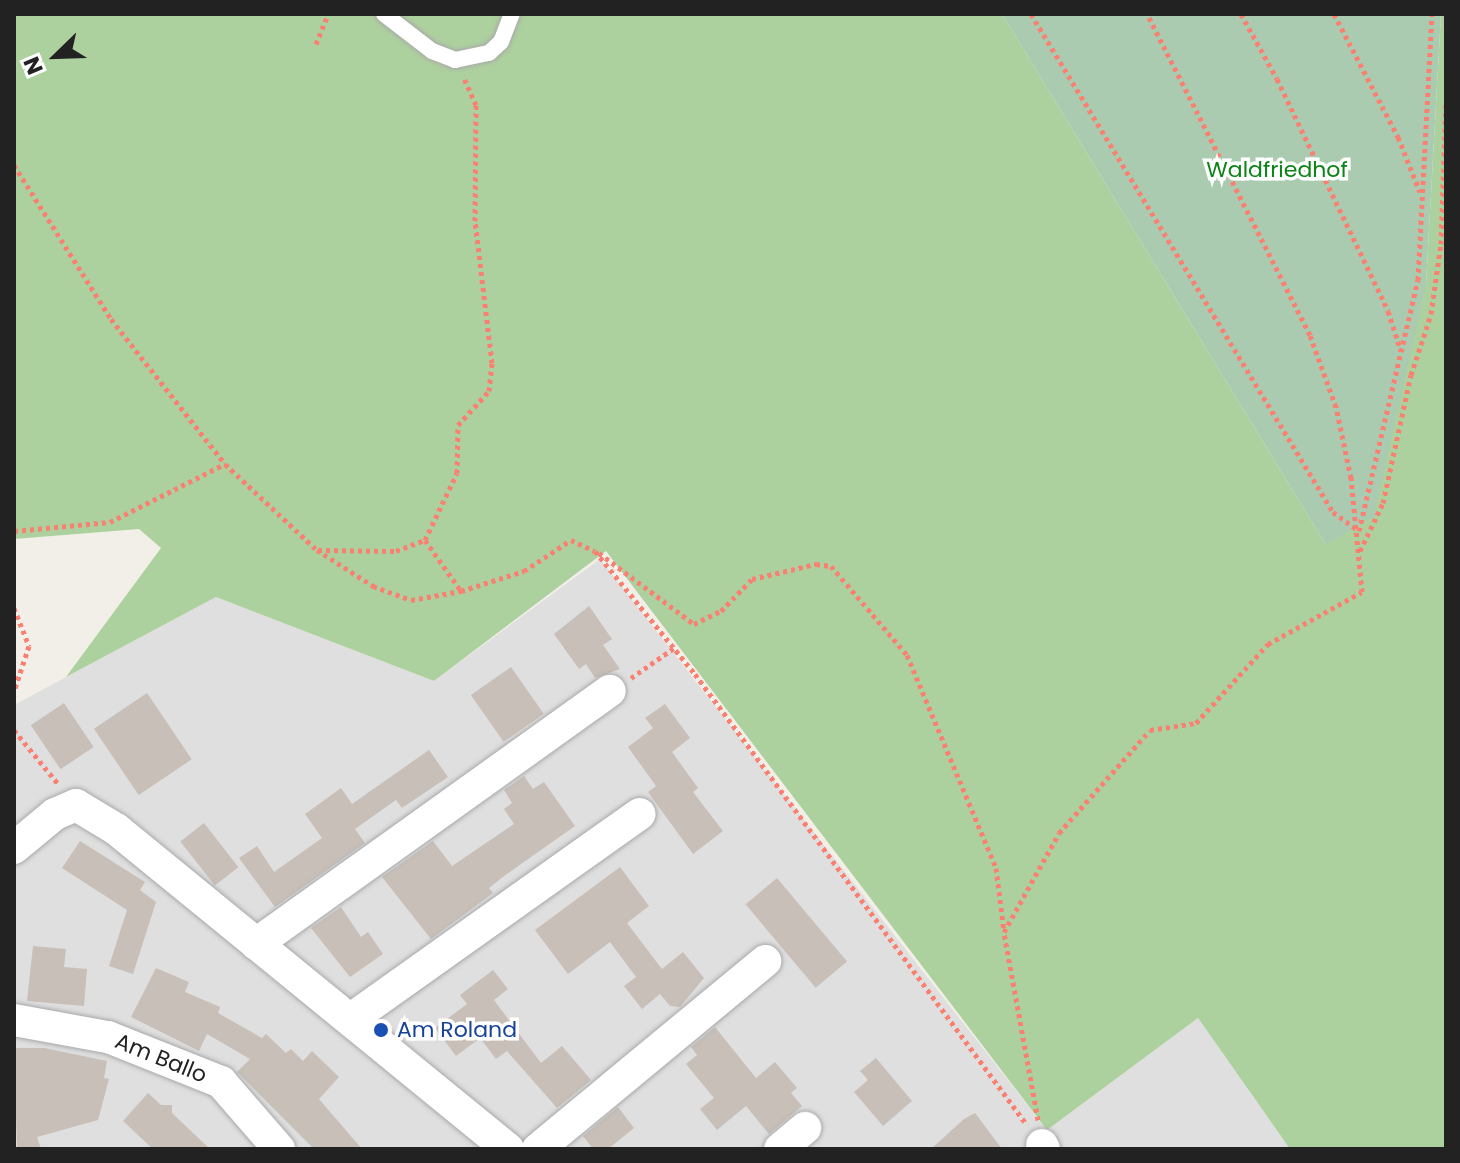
<!DOCTYPE html>
<style>
body{margin:0}
#map{position:relative;width:1460px;height:1163px;overflow:hidden;background:#f2efe9;font-family:Poppins,sans-serif}
div>[style]{position:absolute}
[style*='--x']{left:calc(var(--x)*1px);top:calc(var(--y)*1px);width:calc(var(--w)*1px);rotate:calc(var(--a)*1deg)}
.residential>*{inset:0;background:#e0dfdf}
.forest>*{inset:0;background:#add19e}
.cemetery>*{inset:0;background:#aacbaf}
.building>*{inset:0;background:#c7bfb8;transform-origin:0 0}
.path>*{height:5px;margin-top:-2.5px;transform-origin:0;background:repeating-linear-gradient(90deg,#fa8072 0 4px,transparent 0 8px)}
.roads{filter:drop-shadow(0 0 2px #a9a9a9) drop-shadow(0 0 2px #a9a9a9)}
.lane>*{height:16px;margin:-8px;padding:0 8px;transform-origin:8px;border-radius:8px;background:#fff}
.street>*{height:32px;margin:-16px;padding:0 16px;transform-origin:16px;border-radius:16px;background:#fff}
.dots>*{width:22px;height:22px;translate:-50% -50%;box-sizing:border-box;border:4px solid #fff;border-radius:50%}
span{translate:-50% -50%;white-space:nowrap;text-align:center;line-height:1.15;-webkit-text-stroke:7px #fff;paint-order:stroke}
.park-label{font-size:22px;color:#0c8416}
.transit-label{font-size:22px;color:#164399}
.left{translate:0 -50%;text-align:left}
.street-label{font-size:22px;color:#222}
.frame{position:absolute;inset:0;border:16px solid #222;pointer-events:none}
.north{position:absolute;left:16px;top:16px;width:80px;height:80px;-webkit-text-stroke:6px #fff;paint-order:stroke;rotate:247deg;font-size:22px;font-weight:700;line-height:32px;text-align:center;color:#222}
.north::after{content:'';display:block;margin:auto;width:28px;height:36px;background:#222;clip-path:polygon(50% 0,100% 100%,50% 72%,0 100%)}
</style>
<div id="map">
<div class="residential">
<div style="clip-path:polygon(600px 559px,1047px 1130px,1198px 1018px,1290px 1149px,14px 1149px,14px 705px,216px 597px,434px 681px)"></div>
</div>
<div class="forest">
<div style="clip-path:polygon(14px 14px,1002px 14px,1326px 545px,1426px 284px,1441px 14px,1446px 14px,1446px 1149px,1290px 1149px,1198px 1018px,1047px 1130px,606px 551px,434px 681px,216px 597px,66px 677px,161px 548px,139px 529px,14px 539px)"></div>
</div>
<div class="cemetery">
<div style="clip-path:polygon(1002px 14px,1441px 14px,1426px 284px,1374px 517px,1326px 545px)"></div>
</div>
<div class="building">
<div style="clip-path:polygon(589px 606px,612px 639px,603px 645px,620px 669px,595px 678px,586px 664px,579px 669px,554px 634px)"></div>
<div style="left:511px;top:667px;width:57px;height:49px;rotate:55deg"></div>
<div style="left:147px;top:693px;width:80px;height:64px;rotate:56deg"></div>
<div style="left:64px;top:703px;width:53px;height:40px;rotate:56deg"></div>
<div style="clip-path:polygon(665px 704px,690px 738px,672px 752px,698px 788px,693px 792px,723px 831px,693px 854px,648px 792px,656px 786px,628px 747px,653px 728px,645px 718px)"></div>
<div style="clip-path:polygon(429px 750px,448px 777px,402px 808px,396px 800px,355px 829px,365px 843px,275px 907px,239px 858px,257px 846px,274px 872px,322px 838px,305px 814px,341px 788px,352px 804px)"></div>
<div style="clip-path:polygon(524px 776px,533px 789px,544px 782px,575px 826px,504px 876px,489px 888px,493px 893px,431px 939px,382px 877px,433px 841px,452px 866px,514px 824px,504px 809px,512px 803px,504px 790px)"></div>
<div style="left:204px;top:823px;width:56px;height:30px;rotate:52deg"></div>
<div style="clip-path:polygon(80px 841px,145px 882px,140px 890px,156px 902px,133px 974px,109px 966px,127px 910px,62px 868px)"></div>
<div style="clip-path:polygon(620px 867px,649px 906px,627px 923px,662px 969px,683px 952px,704px 978px,680px 1007px,670px 1006px,660px 994px,642px 1009px,624px 986px,636px 977px,610px 942px,568px 974px,535px 930px)"></div>
<div style="left:777px;top:878px;width:109px;height:41px;rotate:50deg"></div>
<div style="clip-path:polygon(341px 907px,361px 937px,368px 932px,383px 954px,350px 977px,311px 928px)"></div>
<div style="clip-path:polygon(33px 946px,66px 949px,64px 967px,87px 969px,84px 1006px,27px 1001px)"></div>
<div style="clip-path:polygon(156px 968px,189px 982px,185px 992px,220px 1007px,218px 1013px,262px 1038px,266px 1034px,286px 1053px,291px 1049px,303px 1061px,312px 1051px,339px 1077px,319px 1099px,362px 1149px,314px 1149px,237px 1072px,250px 1059px,207px 1034px,199px 1051px,131px 1017px)"></div>
<div style="clip-path:polygon(493px 970px,508px 989px,494px 1000px,541px 1063px,562px 1046px,591px 1080px,557px 1108px,507px 1051px,496px 1059px,480px 1038px,456px 1056px,435px 1028px,467px 1004px,460px 995px)"></div>
<div style="clip-path:polygon(715px 1027px,756px 1078px,775px 1062px,797px 1088px,791px 1093px,802px 1106px,769px 1134px,746px 1106px,717px 1130px,700px 1109px,714px 1098px,686px 1064px,697px 1055px,691px 1047px)"></div>
<div style="clip-path:polygon(14px 1048px,44px 1048px,107px 1061px,104px 1078px,109px 1079px,98px 1120px,37px 1137px,41px 1149px,17px 1149px)"></div>
<div style="clip-path:polygon(876px 1058px,912px 1101px,883px 1126px,854px 1092px,868px 1080px,860px 1071px)"></div>
<div style="clip-path:polygon(148px 1093px,161px 1105px,172px 1105px,172px 1113px,210px 1149px,153px 1149px,123px 1121px)"></div>
<div style="clip-path:polygon(618px 1107px,634px 1128px,608px 1149px,593px 1149px,583px 1136px)"></div>
<div style="clip-path:polygon(975px 1113px,1002px 1149px,931px 1149px,964px 1119px)"></div>
</div>
<div class="path">
<div style="--x:1031;--y:14;--w:582;--a:58.77"></div>
<div style="--x:1333;--y:512;--w:32;--a:36"></div>
<div style="--x:1359;--y:531;--w:258;--a:-76.8"></div>
<div style="--x:1418;--y:280;--w:266;--a:-87"></div>
<div style="--x:1241;--y:14;--w:74;--a:61"></div>
<div style="--x:1277;--y:79;--w:257;--a:64.4"></div>
<div style="--x:1388;--y:311;--w:42;--a:72"></div>
<div style="--x:1334;--y:14;--w:139;--a:62.5"></div>
<div style="--x:1398;--y:137;--w:59;--a:68.2"></div>
<div style="--x:316;--y:44;--w:32;--a:-68"></div>
<div style="--x:14;--y:165;--w:182;--a:57.8"></div>
<div style="--x:111;--y:319;--w:184;--a:51.8"></div>
<div style="--x:225;--y:464;--w:126;--a:43.1"></div>
<div style="--x:317;--y:550;--w:67;--a:32.7"></div>
<div style="--x:373;--y:586;--w:40;--a:20.2"></div>
<div style="--x:411;--y:600;--w:51;--a:-10.2"></div>
<div style="--x:14;--y:531;--w:96;--a:-5.4"></div>
<div style="--x:110;--y:522;--w:129;--a:-26.8"></div>
<div style="--x:425;--y:540;--w:62;--a:54.8"></div>
<div style="--x:461;--y:591;--w:66;--a:-17.6"></div>
<div style="--x:524;--y:571;--w:56;--a:-33.4"></div>
<div style="--x:571;--y:540;--w:26;--a:25"></div>
<div style="--x:595;--y:551;--w:159;--a:50.9"></div>
<div style="--x:695;--y:674;--w:560;--a:53.64"></div>
<div style="--x:318;--y:550;--w:78;--a:0.7"></div>
<div style="--x:396;--y:551;--w:31;--a:-21"></div>
<div style="--x:425;--y:540;--w:74;--a:-64.5"></div>
<div style="--x:457;--y:473;--w:48;--a:-88.8"></div>
<div style="--x:458;--y:425;--w:46;--a:-47.6"></div>
<div style="--x:489;--y:391;--w:28;--a:-84"></div>
<div style="--x:492;--y:363;--w:143;--a:-96.8"></div>
<div style="--x:475;--y:221;--w:116;--a:-89.5"></div>
<div style="--x:476;--y:105;--w:32;--a:-114"></div>
<div style="--x:1360;--y:551;--w:53;--a:-64.4"></div>
<div style="--x:1383;--y:503;--w:131;--a:-77.7"></div>
<div style="--x:1411;--y:375;--w:64;--a:-71.8"></div>
<div style="--x:1431;--y:314;--w:71;--a:-81.9"></div>
<div style="--x:1441;--y:244;--w:142;--a:-88"></div>
<div style="--x:599;--y:553;--w:119;--a:36.8"></div>
<div style="--x:694;--y:624;--w:30;--a:-26"></div>
<div style="--x:721;--y:611;--w:45;--a:-45.9"></div>
<div style="--x:752;--y:579;--w:66;--a:-13.2"></div>
<div style="--x:816;--y:564;--w:15;--a:8"></div>
<div style="--x:831;--y:566;--w:117;--a:49.5"></div>
<div style="--x:907;--y:655;--w:231;--a:67.3"></div>
<div style="--x:996;--y:868;--w:64;--a:82.8"></div>
<div style="--x:14;--y:608;--w:41;--a:68.5"></div>
<div style="--x:29;--y:646;--w:47;--a:108.4"></div>
<div style="--x:631;--y:678;--w:52;--a:-34.9"></div>
<div style="--x:14;--y:730;--w:71;--a:50.7"></div>
<div style="--x:1038;--y:1120;--w:191;--a:-100.3"></div>
<div style="--x:1004;--y:932;--w:113;--a:-60.9"></div>
<div style="--x:1059;--y:833;--w:137;--a:-48.5"></div>
<div style="--x:1150;--y:730;--w:47;--a:-8.7"></div>
<div style="--x:1196;--y:723;--w:107;--a:-47.7"></div>
<div style="--x:1268;--y:644;--w:107;--a:-29"></div>
<div style="--x:1362;--y:592;--w:115;--a:-95.5"></div>
<div style="--x:1351;--y:478;--w:73;--a:-101.9"></div>
<div style="--x:1336;--y:407;--w:77;--a:-109.9"></div>
<div style="--x:1310;--y:335;--w:360;--a:-116.9"></div>
</div>
<div class="roads">
<div class="lane">
<div style="--x:384;--y:14;--w:61;--a:37.6"></div>
<div style="--x:432;--y:51;--w:25;--a:21"></div>
<div style="--x:455;--y:60;--w:35;--a:-12"></div>
<div style="--x:489;--y:53;--w:16;--a:-43"></div>
<div style="--x:501;--y:42;--w:30;--a:-69"></div>
</div>
<div class="street">
<div style="--x:14;--y:848;--w:53;--a:-39.7"></div>
<div style="--x:55;--y:814;--w:23;--a:-23"></div>
<div style="--x:76;--y:805;--w:47;--a:31"></div>
<div style="--x:116;--y:829;--w:506;--a:39.23"></div>
<div style="--x:256;--y:944;--w:435;--a:-35.6"></div>
<div style="--x:351;--y:1019;--w:354;--a:-35.4"></div>
<div style="--x:14;--y:1020;--w:96;--a:10.3"></div>
<div style="--x:108;--y:1037;--w:122;--a:21.7"></div>
<div style="--x:221;--y:1082;--w:89;--a:49.1"></div>
<div style="--x:1042;--y:1145;--w:4;--a:63"></div>
<div style="--x:538;--y:1149;--w:295;--a:-39.6"></div>
<div style="--x:780;--y:1149;--w:33;--a:-40"></div>
</div>
</div>
<div class="dots">
<div style="left:381px;top:1030px;background:#1a4fb4"></div>
</div>
<div class="park-label">
<span style="left:1277px;top:170px">Waldfriedhof</span>
</div>
<div class="transit-label">
<span class="left" style="left:397px;top:1030px">Am Roland</span>
</div>
<div class="street-label">
<span style="left:161px;top:1058px;rotate:22deg">Am Ballo</span>
</div>
<div class="frame"></div>
<div class="north">N</div>
</div>
